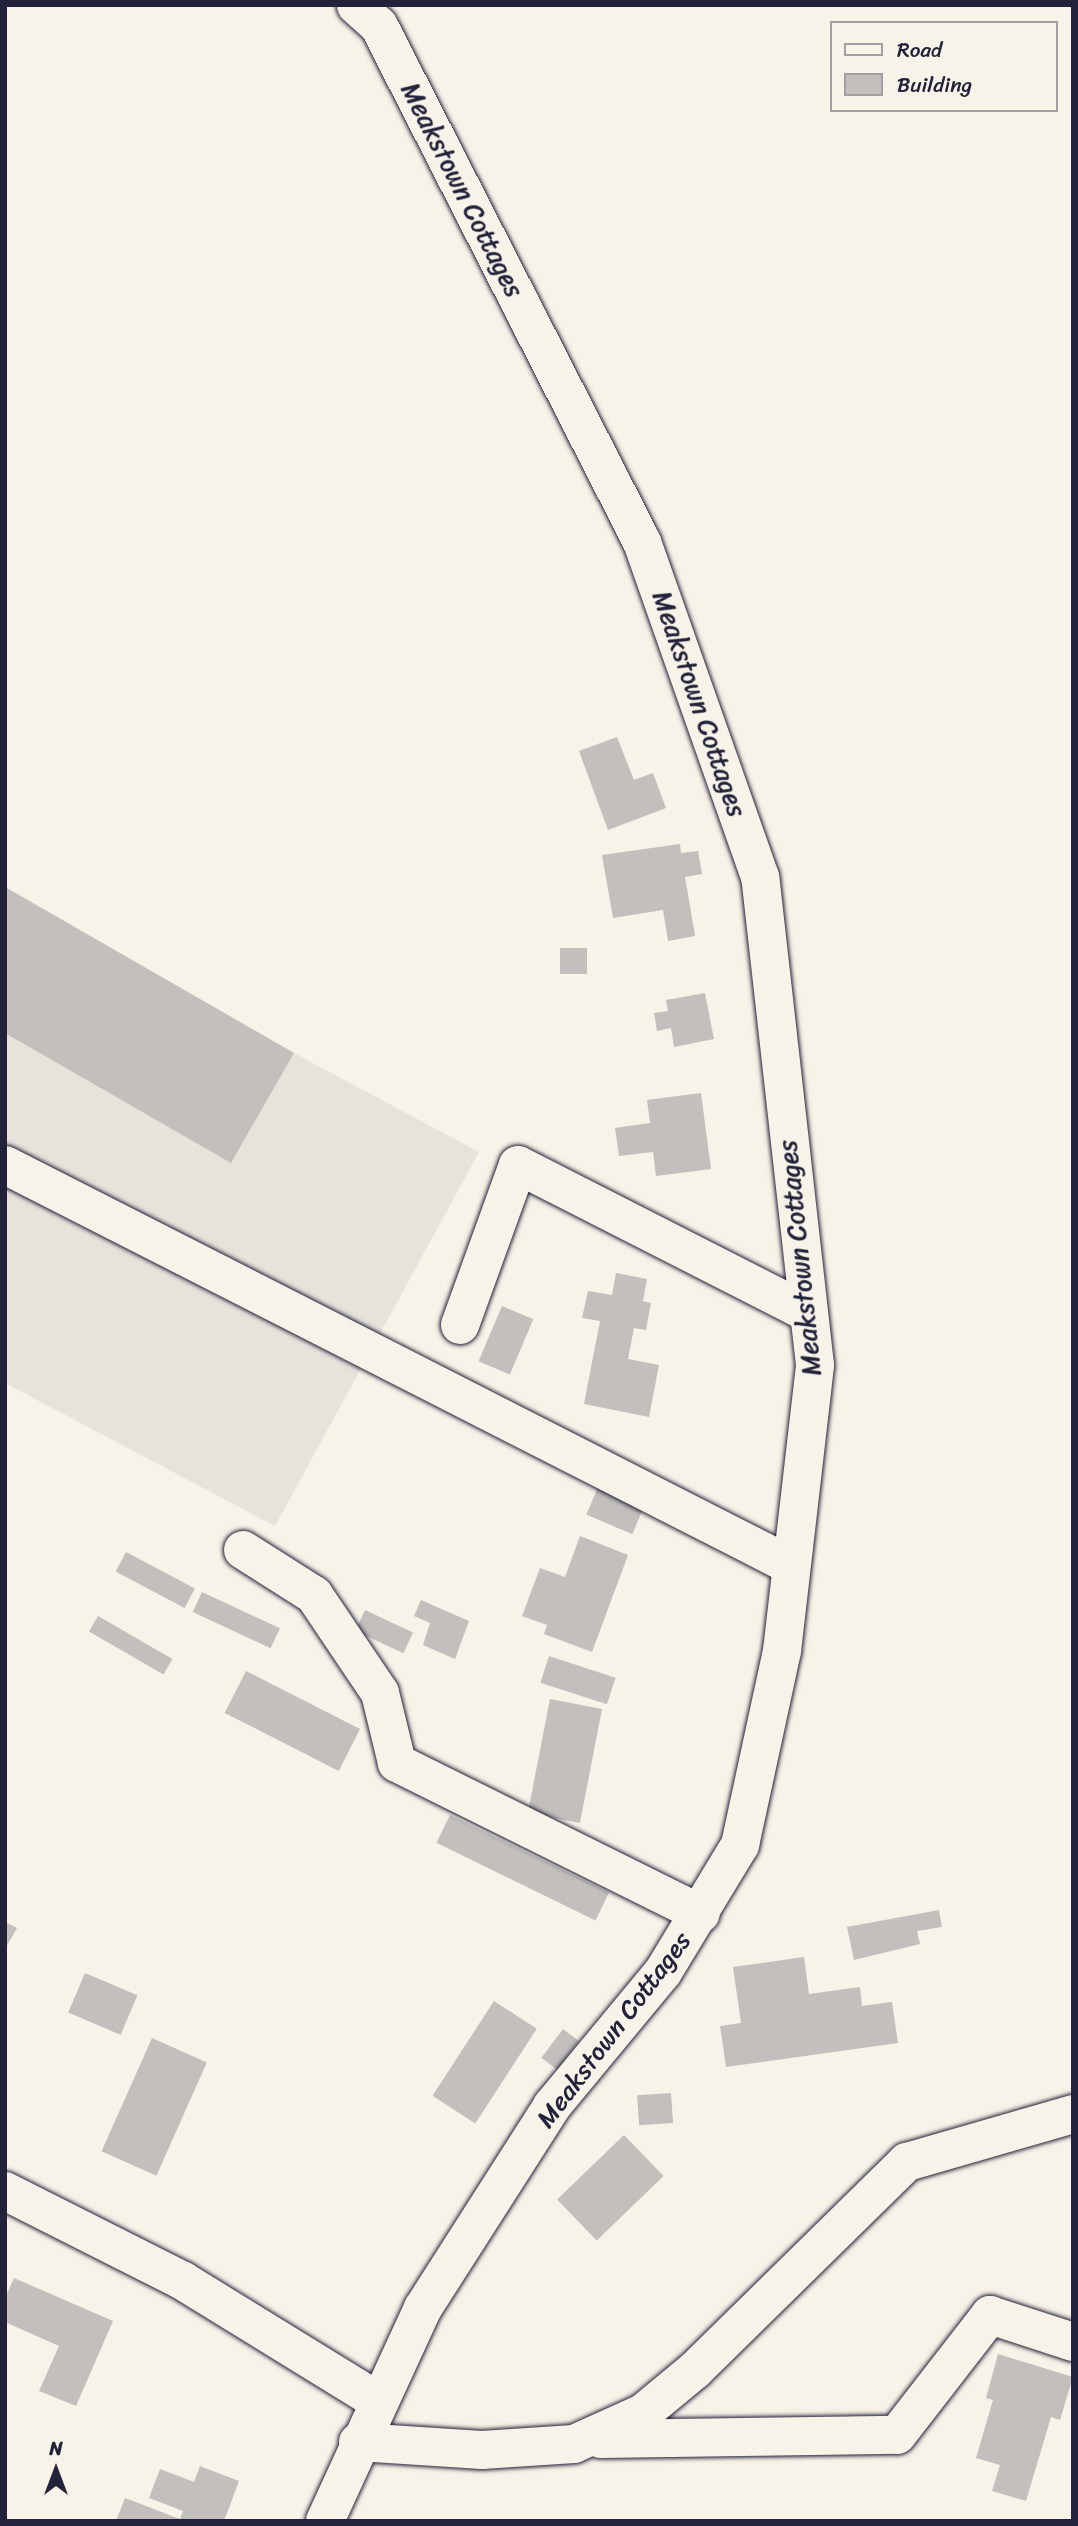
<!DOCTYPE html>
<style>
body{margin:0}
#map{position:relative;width:1078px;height:2526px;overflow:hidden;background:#f7f3e8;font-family:Sriracha,sans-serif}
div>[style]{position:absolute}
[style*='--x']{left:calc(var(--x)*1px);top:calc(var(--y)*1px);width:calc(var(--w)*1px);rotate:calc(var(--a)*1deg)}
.built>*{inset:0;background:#e7e3db}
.building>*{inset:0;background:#c2bfbd;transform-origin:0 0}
.roads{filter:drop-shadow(0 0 2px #22223b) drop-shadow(0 0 2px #22223b)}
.minor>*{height:38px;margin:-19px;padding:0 19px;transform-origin:19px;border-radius:19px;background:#f7f3e8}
span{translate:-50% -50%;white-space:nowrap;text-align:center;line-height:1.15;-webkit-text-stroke:6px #f7f3e8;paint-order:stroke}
.street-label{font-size:26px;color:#22223b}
.frame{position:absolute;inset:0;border:7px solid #22223b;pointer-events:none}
.legend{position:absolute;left:830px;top:21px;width:228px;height:91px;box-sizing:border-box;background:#f7f3e8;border:2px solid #a29fa3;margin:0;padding:9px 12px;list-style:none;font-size:21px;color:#22223b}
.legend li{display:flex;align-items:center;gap:14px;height:35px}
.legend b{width:35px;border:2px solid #a29fa3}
.north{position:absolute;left:21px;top:2435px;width:70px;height:70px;-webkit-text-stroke:5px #f7f3e8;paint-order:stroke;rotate:0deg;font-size:19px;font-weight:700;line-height:28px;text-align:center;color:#22223b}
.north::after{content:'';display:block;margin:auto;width:24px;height:32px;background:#22223b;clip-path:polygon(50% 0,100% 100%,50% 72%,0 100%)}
</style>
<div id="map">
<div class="built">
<div style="clip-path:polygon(5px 887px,294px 1053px,479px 1152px,275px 1526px,5px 1383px)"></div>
</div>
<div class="building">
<div style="clip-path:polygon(617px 737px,634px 780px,653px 773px,666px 808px,608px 830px,579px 751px)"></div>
<div style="clip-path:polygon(680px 844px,681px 853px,698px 851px,702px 874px,685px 877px,695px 936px,668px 941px,663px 910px,613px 918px,602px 855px)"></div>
<div style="clip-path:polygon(5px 887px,294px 1053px,231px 1163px,5px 1033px)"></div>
<div style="left:560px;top:948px;width:27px;height:26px"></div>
<div style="clip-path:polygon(705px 993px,714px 1039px,674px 1047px,671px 1028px,657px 1031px,654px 1013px,668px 1011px,666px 1000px)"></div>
<div style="clip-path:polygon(701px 1093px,711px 1169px,656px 1176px,653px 1152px,619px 1156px,615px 1128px,650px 1123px,647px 1100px)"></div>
<div style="clip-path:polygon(616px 1273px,647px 1279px,643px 1301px,651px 1303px,646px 1330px,634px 1328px,628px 1359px,659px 1365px,649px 1417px,584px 1404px,600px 1321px,582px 1318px,588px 1291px,612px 1295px)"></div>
<div style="left:502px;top:1306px;width:34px;height:60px;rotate:23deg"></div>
<div style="left:598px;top:1487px;width:50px;height:30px;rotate:23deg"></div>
<div style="clip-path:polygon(580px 1536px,628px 1555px,592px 1652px,544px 1634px,547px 1625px,522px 1616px,540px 1568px,565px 1577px)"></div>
<div style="left:126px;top:1552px;width:78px;height:22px;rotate:28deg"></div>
<div style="left:202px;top:1592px;width:86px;height:22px;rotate:25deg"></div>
<div style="clip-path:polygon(421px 1600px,469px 1621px,455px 1659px,423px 1645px,430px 1623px,414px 1616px)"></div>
<div style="left:365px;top:1610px;width:53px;height:23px;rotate:25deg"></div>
<div style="left:98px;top:1616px;width:86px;height:18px;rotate:30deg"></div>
<div style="left:549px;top:1656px;width:70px;height:28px;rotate:18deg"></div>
<div style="left:246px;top:1671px;width:128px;height:47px;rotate:27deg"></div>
<div style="left:550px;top:1699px;width:53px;height:116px;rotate:11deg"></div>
<div style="left:450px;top:1815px;width:177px;height:31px;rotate:26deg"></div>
<div style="clip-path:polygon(939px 1910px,942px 1927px,917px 1931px,920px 1944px,854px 1960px,847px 1927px)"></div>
<div style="clip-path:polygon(5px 1922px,17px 1928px,5px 1949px)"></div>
<div style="clip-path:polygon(804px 1957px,809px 1994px,860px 1987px,862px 2006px,892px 2002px,898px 2043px,726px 2067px,720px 2026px,741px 2023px,733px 1967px)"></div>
<div style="left:85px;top:1973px;width:57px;height:43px;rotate:23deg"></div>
<div style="left:494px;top:2001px;width:51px;height:113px;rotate:33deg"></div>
<div style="left:563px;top:2029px;width:20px;height:36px;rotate:37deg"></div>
<div style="left:152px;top:2038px;width:60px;height:124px;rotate:24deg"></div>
<div style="left:671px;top:2093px;width:30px;height:34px;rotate:86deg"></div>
<div style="left:624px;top:2135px;width:57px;height:93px;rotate:46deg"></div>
<div style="clip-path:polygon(14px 2278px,113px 2321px,76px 2406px,39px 2391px,59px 2346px,5px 2322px,5px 2298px)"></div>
<div style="clip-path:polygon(998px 2354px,1073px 2377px,1060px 2420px,1051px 2417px,1026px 2501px,992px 2491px,1000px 2465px,976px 2458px,993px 2400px,986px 2398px)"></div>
<div style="clip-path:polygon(200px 2466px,239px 2481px,224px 2521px,116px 2521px,125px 2498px,180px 2519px,183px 2511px,149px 2498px,160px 2469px,194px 2482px)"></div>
</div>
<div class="roads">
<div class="minor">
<div style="--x:5;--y:1165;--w:881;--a:27"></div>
<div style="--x:460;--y:1325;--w:170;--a:-70.1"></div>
<div style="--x:518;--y:1165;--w:326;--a:27"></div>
<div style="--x:243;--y:1550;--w:84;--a:32.4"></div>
<div style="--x:314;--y:1595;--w:118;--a:56"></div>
<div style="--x:380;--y:1693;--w:72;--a:76.3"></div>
<div style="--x:397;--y:1763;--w:339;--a:26.4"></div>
<div style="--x:5;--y:2191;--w:199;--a:26.8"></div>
<div style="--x:183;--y:2281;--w:229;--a:31.6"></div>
<div style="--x:601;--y:2439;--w:296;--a:-0.8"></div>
<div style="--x:897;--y:2435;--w:152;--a:-52.2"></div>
<div style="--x:990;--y:2315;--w:87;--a:18"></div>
<div style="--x:358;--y:2442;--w:124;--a:3.7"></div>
<div style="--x:482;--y:2450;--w:92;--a:-3.7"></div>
<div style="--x:574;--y:2444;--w:76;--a:-24.2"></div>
<div style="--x:643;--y:2413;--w:67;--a:-39.6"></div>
<div style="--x:695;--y:2370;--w:297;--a:-44.5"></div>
<div style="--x:907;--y:2162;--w:173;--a:-16.1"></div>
<div style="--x:325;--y:2521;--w:234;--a:-65.3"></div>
<div style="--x:423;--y:2308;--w:240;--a:-57.4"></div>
<div style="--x:552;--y:2106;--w:174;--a:-50.4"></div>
<div style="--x:663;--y:1972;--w:149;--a:-58.8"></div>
<div style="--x:740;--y:1845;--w:198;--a:-77.8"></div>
<div style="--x:782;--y:1651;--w:288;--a:-83.4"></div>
<div style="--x:815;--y:1365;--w:491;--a:-96.4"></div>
<div style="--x:760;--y:877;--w:355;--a:-109.4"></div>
<div style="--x:642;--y:542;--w:579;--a:-117.01"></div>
<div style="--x:379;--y:26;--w:31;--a:-138"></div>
</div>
</div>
<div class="street-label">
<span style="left:462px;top:190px;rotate:63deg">Meakstown Cottages</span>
<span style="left:699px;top:704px;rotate:71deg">Meakstown Cottages</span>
<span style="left:800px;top:1258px;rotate:-96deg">Meakstown Cottages</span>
<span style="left:614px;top:2030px;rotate:-53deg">Meakstown Cottages</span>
</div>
<div class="frame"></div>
<ul class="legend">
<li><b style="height:9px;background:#f7f3e8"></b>Road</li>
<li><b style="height:19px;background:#c2bfbd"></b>Building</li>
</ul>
<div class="north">N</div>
</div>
